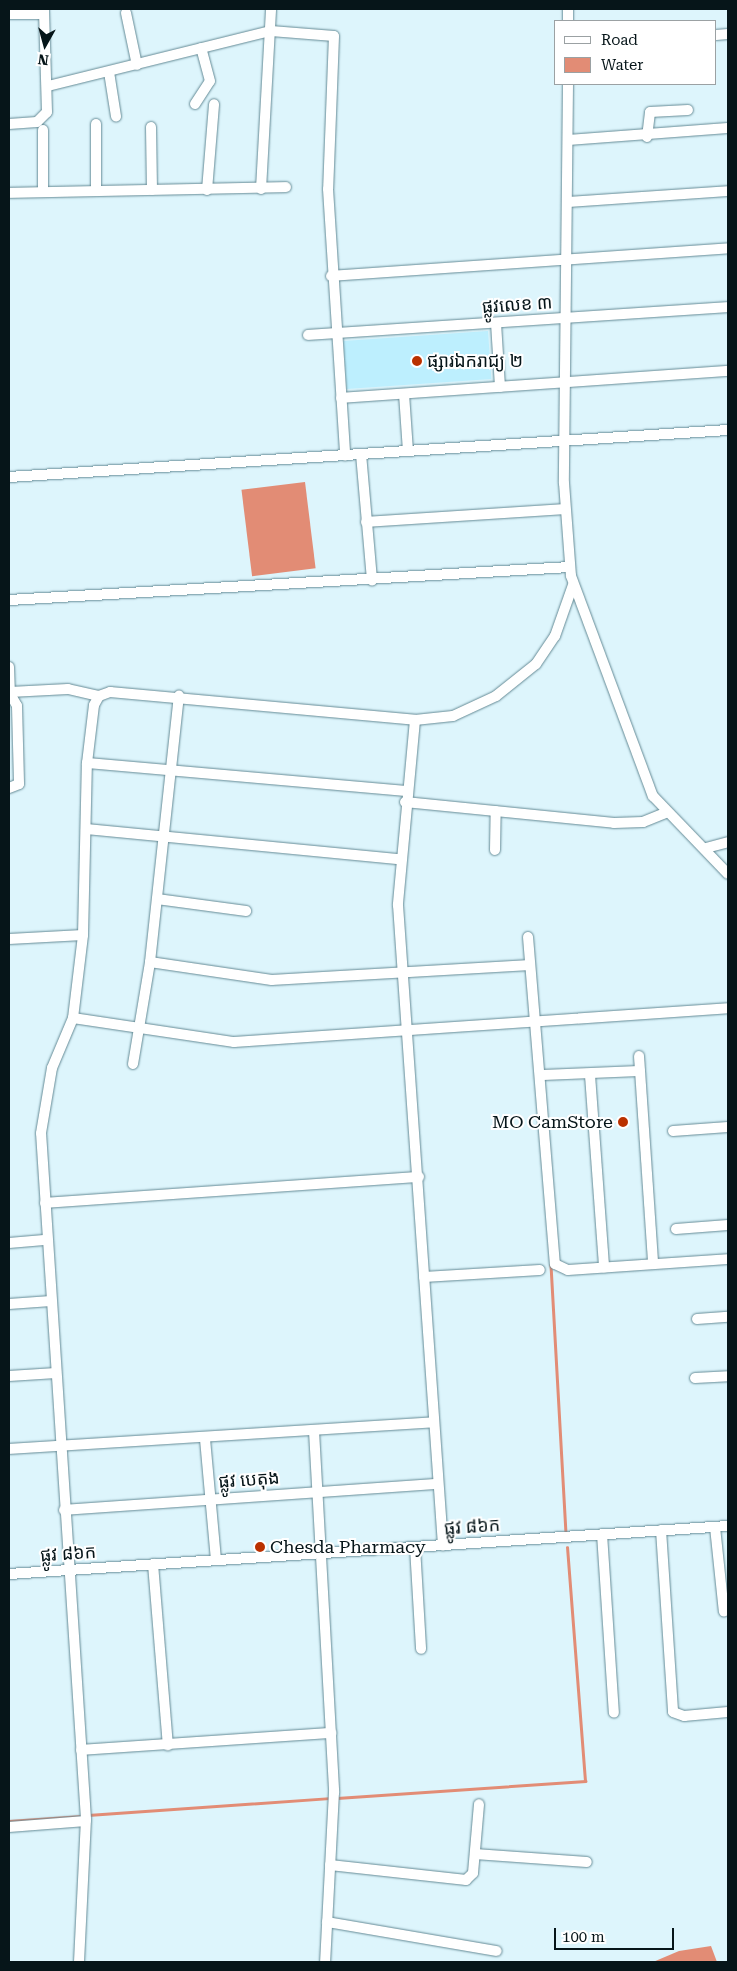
<!DOCTYPE html>
<meta charset="utf-8">
<style>
body{margin:0}
#map{position:relative;width:737px;height:1971px;overflow:hidden;background:#ddf5fc;font-family:"Roboto Serif","Noto Sans Khmer",serif}
div>[style]{position:absolute}
[style*='--x']{left:calc(var(--x)*1px);top:calc(var(--y)*1px);width:calc(var(--w)*1px);rotate:calc(var(--a)*1deg)}
.built>*{inset:0;background:#bdeffe;transform-origin:0 0}
.water>*{inset:0;background:#e28c75;transform-origin:0 0}
.stream>*{height:2.5px;margin:-1.25px;padding:0 1.25px;transform-origin:1.25px;border-radius:1.25px;background:#e28c75}
.roads{filter:drop-shadow(0 0 1px #648a95) drop-shadow(0 0 1px #648a95)}
.minor>*{height:10px;margin:-5px;padding:0 5px;transform-origin:5px;border-radius:5px;background:#fff}
.dots>*{width:14px;height:14px;translate:-50% -50%;box-sizing:border-box;border:2px solid #fff;border-radius:50%}
span{translate:-50% -50%;white-space:nowrap;text-align:center;line-height:1.15;-webkit-text-stroke:4px #fff;paint-order:stroke}
.street-label{font-size:18px;color:#061519}
.poi-label{font-size:18px;color:#061519}
.left{translate:0 -50%;text-align:left}
.right{translate:-100% -50%;text-align:right}
.frame{position:absolute;inset:0;border:10px solid #061519;pointer-events:none}
.legend{position:absolute;left:554px;top:20px;width:162px;height:65px;box-sizing:border-box;background:#fff;border:1px solid #9ba1a3;margin:0;padding:6px 9px;list-style:none;font-size:15px;color:#061519}
.legend li{display:flex;align-items:center;gap:10px;height:25px}
.legend b{width:25px;border:1px solid #9ba1a3}
.north{position:absolute;left:20px;top:20px;width:50px;height:50px;-webkit-text-stroke:4px #fff;paint-order:stroke;rotate:187deg;font-size:14px;font-weight:700;line-height:20px;text-align:center;color:#061519}
.north::after{content:'';display:block;margin:auto;width:18px;height:22px;background:#061519;clip-path:polygon(50% 0,100% 100%,50% 72%,0 100%)}
.scale{position:absolute;left:554px;top:1928px;width:120px;height:22px;box-sizing:border-box;border:2px solid #061519;border-top:0;padding-left:6px;font-size:15px;line-height:18px;white-space:nowrap;color:#061519;-webkit-text-stroke:4px #fff;paint-order:stroke}
</style>
<div id="map">
<div class="built">
<div style="left:488px;top:331px;width:48px;height:145px;rotate:86deg"></div>
</div>
<div class="water">
<div style="left:305px;top:482px;width:87px;height:64px;rotate:83deg"></div>
<div style="clip-path:polygon(711px 1946px,717px 1962px,653px 1962px,679px 1951px)"></div>
</div>
<div class="stream">
<div style="--x:551;--y:1265;--w:266;--a:86.8"></div>
<div style="--x:337;--y:1798;--w:249;--a:-3.9"></div>
<div style="--x:585;--y:1781;--w:234;--a:-94.4"></div>
<div style="--x:88;--y:1815;--w:245;--a:-4"></div>
<div style="--x:9;--y:1821;--w:73;--a:-3.9"></div>
</div>
<div class="roads">
<div class="minor">
<div style="--x:568;--y:9;--w:12;--a:90"></div>
<div style="--x:126;--y:13;--w:53;--a:78.1"></div>
<div style="--x:9;--y:14;--w:35;--a:0"></div>
<div style="--x:716;--y:35;--w:12;--a:-5"></div>
<div style="--x:109;--y:72;--w:45;--a:81"></div>
<div style="--x:568;--y:84;--w:399;--a:90.6"></div>
<div style="--x:564;--y:483;--w:93;--a:85.7"></div>
<div style="--x:571;--y:576;--w:235;--a:69.6"></div>
<div style="--x:653;--y:796;--w:108;--a:46.1"></div>
<div style="--x:48;--y:86;--w:230;--a:-13.9"></div>
<div style="--x:271;--y:31;--w:63;--a:4.5"></div>
<div style="--x:334;--y:36;--w:153;--a:92.2"></div>
<div style="--x:328;--y:189;--w:267;--a:86.3"></div>
<div style="--x:195;--y:104;--w:27;--a:-57"></div>
<div style="--x:210;--y:81;--w:34;--a:-105"></div>
<div style="--x:9;--y:124;--w:28;--a:-4"></div>
<div style="--x:37;--y:122;--w:14;--a:-45"></div>
<div style="--x:47;--y:112;--w:103;--a:-91.7"></div>
<div style="--x:96;--y:124;--w:67;--a:90"></div>
<div style="--x:151;--y:127;--w:63;--a:89.1"></div>
<div style="--x:43;--y:130;--w:62;--a:90"></div>
<div style="--x:647;--y:137;--w:25;--a:-83"></div>
<div style="--x:650;--y:112;--w:38;--a:-3"></div>
<div style="--x:568;--y:140;--w:160;--a:-4.3"></div>
<div style="--x:261;--y:189;--w:180;--a:-86.8"></div>
<div style="--x:207;--y:190;--w:86;--a:-85.3"></div>
<div style="--x:9;--y:193;--w:277;--a:-1.2"></div>
<div style="--x:568;--y:202;--w:160;--a:-3.9"></div>
<div style="--x:331;--y:276;--w:398;--a:-4"></div>
<div style="--x:496;--y:323;--w:64;--a:86.4"></div>
<div style="--x:308;--y:335;--w:421;--a:-3.8"></div>
<div style="--x:404;--y:394;--w:57;--a:86"></div>
<div style="--x:341;--y:398;--w:388;--a:-4"></div>
<div style="--x:361;--y:454;--w:127;--a:85"></div>
<div style="--x:9;--y:477;--w:721;--a:-3.74"></div>
<div style="--x:366;--y:522;--w:199;--a:-3.7"></div>
<div style="--x:9;--y:600;--w:561;--a:-3.37"></div>
<div style="--x:9;--y:667;--w:25;--a:88"></div>
<div style="--x:10;--y:692;--w:58;--a:-3"></div>
<div style="--x:68;--y:689;--w:32;--a:13"></div>
<div style="--x:9;--y:692;--w:16;--a:60"></div>
<div style="--x:17;--y:706;--w:78;--a:88.5"></div>
<div style="--x:19;--y:784;--w:11;--a:158"></div>
<div style="--x:415;--y:720;--w:186;--a:95.3"></div>
<div style="--x:398;--y:905;--w:642;--a:85.98"></div>
<div style="--x:87;--y:763;--w:321;--a:5"></div>
<div style="--x:405;--y:802;--w:210;--a:5.7"></div>
<div style="--x:614;--y:823;--w:29;--a:-2"></div>
<div style="--x:643;--y:822;--w:24;--a:-22"></div>
<div style="--x:86;--y:829;--w:315;--a:5.5"></div>
<div style="--x:706;--y:848;--w:23;--a:-15"></div>
<div style="--x:495;--y:850;--w:39;--a:-89"></div>
<div style="--x:157;--y:899;--w:90;--a:7.7"></div>
<div style="--x:528;--y:937;--w:328;--a:85.3"></div>
<div style="--x:555;--y:1264;--w:14;--a:25"></div>
<div style="--x:568;--y:1270;--w:160;--a:-3.9"></div>
<div style="--x:9;--y:939;--w:74;--a:-3.1"></div>
<div style="--x:150;--y:962;--w:123;--a:8.4"></div>
<div style="--x:272;--y:980;--w:258;--a:-3.3"></div>
<div style="--x:73;--y:1018;--w:163;--a:8.5"></div>
<div style="--x:234;--y:1042;--w:495;--a:-3.9"></div>
<div style="--x:639;--y:1056;--w:208;--a:86.1"></div>
<div style="--x:133;--y:1064;--w:103;--a:-80.5"></div>
<div style="--x:150;--y:962;--w:268;--a:-83.8"></div>
<div style="--x:542;--y:1075;--w:98;--a:-2.3"></div>
<div style="--x:590;--y:1075;--w:193;--a:85.8"></div>
<div style="--x:673;--y:1131;--w:55;--a:-4.2"></div>
<div style="--x:45;--y:1203;--w:375;--a:-4"></div>
<div style="--x:676;--y:1229;--w:52;--a:-4.4"></div>
<div style="--x:9;--y:1243;--w:38;--a:-5"></div>
<div style="--x:424;--y:1277;--w:116;--a:-3.5"></div>
<div style="--x:9;--y:1304;--w:42;--a:-4.1"></div>
<div style="--x:697;--y:1319;--w:31;--a:-4"></div>
<div style="--x:9;--y:1376;--w:47;--a:-3.7"></div>
<div style="--x:695;--y:1378;--w:33;--a:-3"></div>
<div style="--x:314;--y:1431;--w:362;--a:86.8"></div>
<div style="--x:334;--y:1792;--w:170;--a:93"></div>
<div style="--x:205;--y:1439;--w:121;--a:84.8"></div>
<div style="--x:9;--y:1449;--w:425;--a:-3.6"></div>
<div style="--x:64;--y:1510;--w:374;--a:-4"></div>
<div style="--x:715;--y:1527;--w:85;--a:84"></div>
<div style="--x:661;--y:1530;--w:182;--a:86.2"></div>
<div style="--x:673;--y:1712;--w:12;--a:20"></div>
<div style="--x:684;--y:1716;--w:44;--a:-5.2"></div>
<div style="--x:602;--y:1534;--w:179;--a:86.2"></div>
<div style="--x:415;--y:1547;--w:102;--a:86.6"></div>
<div style="--x:153;--y:1564;--w:182;--a:85.3"></div>
<div style="--x:9;--y:1574;--w:721;--a:-3.82"></div>
<div style="--x:81;--y:1750;--w:251;--a:-3.9"></div>
<div style="--x:9;--y:1827;--w:77;--a:-4.5"></div>
<div style="--x:475;--y:1854;--w:112;--a:4.1"></div>
<div style="--x:330;--y:1865;--w:137;--a:6.3"></div>
<div style="--x:466;--y:1880;--w:10;--a:-45"></div>
<div style="--x:473;--y:1873;--w:69;--a:-85"></div>
<div style="--x:327;--y:1922;--w:172;--a:9.7"></div>
<div style="--x:79;--y:1962;--w:143;--a:-87.2"></div>
<div style="--x:86;--y:1819;--w:687;--a:-93.75"></div>
<div style="--x:41;--y:1133;--w:66;--a:-80.4"></div>
<div style="--x:52;--y:1068;--w:54;--a:-67.2"></div>
<div style="--x:73;--y:1018;--w:84;--a:-83.1"></div>
<div style="--x:83;--y:935;--w:172;--a:-88.7"></div>
<div style="--x:87;--y:763;--w:58;--a:-83.1"></div>
<div style="--x:94;--y:705;--w:10;--a:-61"></div>
<div style="--x:99;--y:696;--w:12;--a:-20"></div>
<div style="--x:110;--y:692;--w:306;--a:5.2"></div>
<div style="--x:415;--y:720;--w:38;--a:-6"></div>
<div style="--x:453;--y:716;--w:47;--a:-24.9"></div>
<div style="--x:496;--y:696;--w:51;--a:-38.7"></div>
<div style="--x:536;--y:664;--w:34;--a:-56"></div>
<div style="--x:555;--y:636;--w:54;--a:-70.6"></div>
</div>
</div>
<div class="dots">
<div style="left:417px;top:361px;background:#ba3100"></div>
<div style="left:623px;top:1122px;background:#ba3100"></div>
<div style="left:260px;top:1547px;background:#ba3100"></div>
</div>
<div class="street-label">
<span style="left:517px;top:305px;rotate:-4deg">ផ្លូវលេខ ៣</span>
<span style="left:249px;top:1480px;rotate:-4deg">ផ្លូវ បេតុង</span>
<span style="left:472px;top:1527px;rotate:-4deg">ផ្លូវ ៨៦ក</span>
<span style="left:68px;top:1554px;rotate:-4deg">ផ្លូវ ៨៦ក</span>
</div>
<div class="poi-label">
<span class="left" style="left:427px;top:361px">ផ្សារឯករាជ្យ ២</span>
<span class="right" style="left:613px;top:1122px">MO CamStore</span>
<span class="left" style="left:270px;top:1547px">Chesda Pharmacy</span>
</div>
<div class="frame"></div>
<ul class="legend">
<li><b style="height:6px;background:#fff"></b>Road</li>
<li><b style="height:14px;background:#e28c75"></b>Water</li>
</ul>
<div class="north">N</div>
<div class="scale">100 m</div>
</div>
